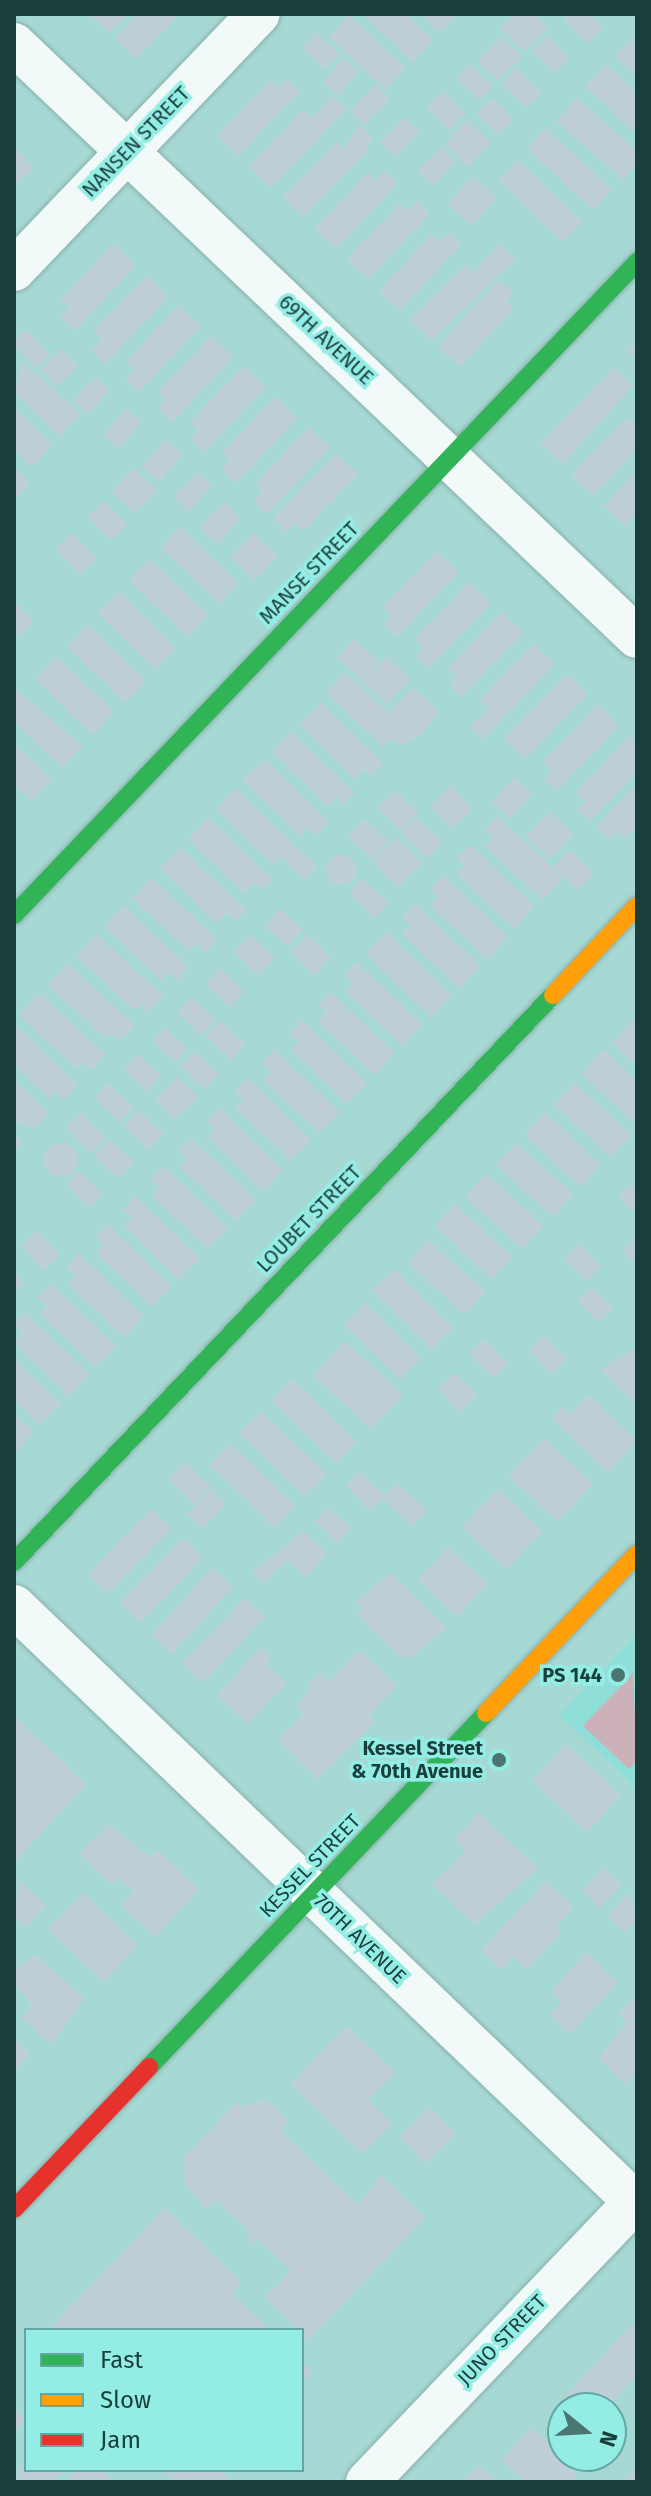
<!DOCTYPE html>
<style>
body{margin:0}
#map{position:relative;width:651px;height:2496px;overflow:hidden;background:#a7d9d4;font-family:"Fira Sans",sans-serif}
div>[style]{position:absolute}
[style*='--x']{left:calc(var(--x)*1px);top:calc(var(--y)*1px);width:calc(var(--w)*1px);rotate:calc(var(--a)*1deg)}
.built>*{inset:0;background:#8fded7}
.green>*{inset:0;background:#cdb1b8}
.building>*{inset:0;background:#bfcfd8;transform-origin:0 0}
.round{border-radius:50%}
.roads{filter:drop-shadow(0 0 2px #88b0ac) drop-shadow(0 0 2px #88b0ac)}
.street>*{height:42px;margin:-21px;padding:0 21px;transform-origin:21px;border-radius:21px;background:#f2f9f9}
.fast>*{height:18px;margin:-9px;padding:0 9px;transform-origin:9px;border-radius:9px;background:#30b455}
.slow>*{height:18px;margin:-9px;padding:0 9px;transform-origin:9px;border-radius:9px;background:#ff9f0a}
.jam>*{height:18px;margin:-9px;padding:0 9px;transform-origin:9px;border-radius:9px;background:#e5322d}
.dots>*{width:22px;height:22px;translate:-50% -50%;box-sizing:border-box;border:4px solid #93ede5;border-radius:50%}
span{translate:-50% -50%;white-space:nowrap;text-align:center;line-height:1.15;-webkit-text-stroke:7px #93ede5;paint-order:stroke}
.street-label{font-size:20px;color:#193f3c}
.poi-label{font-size:20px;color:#193f3c;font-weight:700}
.right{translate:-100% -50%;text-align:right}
.frame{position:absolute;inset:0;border:16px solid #193f3c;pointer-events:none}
.legend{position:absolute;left:24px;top:2328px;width:280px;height:144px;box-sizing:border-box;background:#93ede5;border:2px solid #62a7a1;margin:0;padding:10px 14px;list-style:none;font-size:24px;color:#193f3c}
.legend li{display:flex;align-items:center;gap:16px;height:40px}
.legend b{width:40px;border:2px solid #62a7a1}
.north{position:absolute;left:547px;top:2392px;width:80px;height:80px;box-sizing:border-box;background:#93ede5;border:2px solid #62a7a1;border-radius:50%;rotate:108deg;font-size:22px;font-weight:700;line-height:32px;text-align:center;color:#193f3c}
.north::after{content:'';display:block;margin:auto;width:28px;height:36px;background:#4b7571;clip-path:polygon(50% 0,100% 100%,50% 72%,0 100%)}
</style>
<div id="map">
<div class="built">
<div style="clip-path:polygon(637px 1634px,637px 1788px,559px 1715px)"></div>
</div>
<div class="green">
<div style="clip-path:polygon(633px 1673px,637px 1761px,629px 1769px,583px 1726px)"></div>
</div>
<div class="building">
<div style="clip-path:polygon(89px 14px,128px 14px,109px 33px)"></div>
<div style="clip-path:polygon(139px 14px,180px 14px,136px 59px,115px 38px)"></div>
<div style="clip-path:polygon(362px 14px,406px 14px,433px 40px,413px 62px)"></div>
<div style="clip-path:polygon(420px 14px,457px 14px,439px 33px)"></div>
<div style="clip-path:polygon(514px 14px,534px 14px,548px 27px,525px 51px,500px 29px)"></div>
<div style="clip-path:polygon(568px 14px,591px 14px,604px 27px,588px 43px,563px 19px)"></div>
<div style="left:349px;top:15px;width:78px;height:30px;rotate:43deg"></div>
<div style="left:316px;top:32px;width:33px;height:21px;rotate:44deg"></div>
<div style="left:546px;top:36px;width:32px;height:21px;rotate:44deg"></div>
<div style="left:501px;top:37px;width:28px;height:34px;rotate:44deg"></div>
<div style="clip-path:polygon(631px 39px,637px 45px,637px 77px,615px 56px)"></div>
<div style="left:344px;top:58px;width:20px;height:32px;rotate:41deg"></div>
<div style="left:469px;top:64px;width:33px;height:19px;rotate:43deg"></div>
<div style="clip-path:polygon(606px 65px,637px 93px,637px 135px,585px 86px)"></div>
<div style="left:516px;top:68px;width:35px;height:21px;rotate:44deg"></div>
<div style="clip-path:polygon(287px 78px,300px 91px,238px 156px,217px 136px,271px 80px,279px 88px)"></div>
<div style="left:376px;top:85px;width:20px;height:37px;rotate:45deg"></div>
<div style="left:443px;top:91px;width:32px;height:23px;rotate:46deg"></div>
<div style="clip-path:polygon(333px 96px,347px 109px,271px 188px,249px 166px,303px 110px,312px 118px)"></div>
<div style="left:492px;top:98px;width:31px;height:22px;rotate:45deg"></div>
<div style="clip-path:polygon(577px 98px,637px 151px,637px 164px,623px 180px,556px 121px)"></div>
<div style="left:404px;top:117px;width:21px;height:35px;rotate:43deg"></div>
<div style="left:467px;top:120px;width:33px;height:33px;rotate:43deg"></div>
<div style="clip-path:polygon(359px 125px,373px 139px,366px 152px,303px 217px,282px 197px,337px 142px,344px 149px)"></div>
<div style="left:546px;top:128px;width:90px;height:28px;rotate:43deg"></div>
<div style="left:441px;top:147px;width:21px;height:33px;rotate:45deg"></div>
<div style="clip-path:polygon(14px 148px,34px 167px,14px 187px)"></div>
<div style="left:518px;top:160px;width:89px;height:28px;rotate:44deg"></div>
<div style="clip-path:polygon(385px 171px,398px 183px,336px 249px,314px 229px,368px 173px,376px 180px)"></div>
<div style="left:472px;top:176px;width:33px;height:38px;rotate:41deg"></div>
<div style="clip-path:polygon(417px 201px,430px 214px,368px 279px,347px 259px,400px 203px,408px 211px)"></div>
<div style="clip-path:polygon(449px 232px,462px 244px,400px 310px,379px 291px,432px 234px,440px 242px)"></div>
<div style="clip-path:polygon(113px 244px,136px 265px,75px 331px,60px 317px,69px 308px,60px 300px)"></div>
<div style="clip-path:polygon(500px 244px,515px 259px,432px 341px,410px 320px,466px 265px,473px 272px)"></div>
<div style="clip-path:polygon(147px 275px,169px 296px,105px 364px,91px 350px,101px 339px,93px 331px)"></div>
<div style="clip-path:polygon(499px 280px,514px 293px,506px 302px,514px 309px,460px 367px,438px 347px)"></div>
<div style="clip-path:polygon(178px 305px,201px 326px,139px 392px,125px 378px,134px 369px,126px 362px)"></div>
<div style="left:25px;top:330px;width:35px;height:19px;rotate:44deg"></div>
<div style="clip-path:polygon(211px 336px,233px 357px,172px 422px,158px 408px,166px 400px,158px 392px)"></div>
<div style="clip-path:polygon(637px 340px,637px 359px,627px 350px)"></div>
<div style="left:61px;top:349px;width:24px;height:29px;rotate:45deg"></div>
<div style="clip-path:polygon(21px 361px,80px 414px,59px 436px,14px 392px)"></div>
<div style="clip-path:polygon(243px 366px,266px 387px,204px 452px,190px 439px,198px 430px,190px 422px)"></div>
<div style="clip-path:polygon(614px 368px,633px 385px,563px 464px,540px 443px)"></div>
<div style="left:96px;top:377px;width:20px;height:33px;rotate:45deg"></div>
<div style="clip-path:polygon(275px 397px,297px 418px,236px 483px,222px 469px,230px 461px,222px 453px)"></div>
<div style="clip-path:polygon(14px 408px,52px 445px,31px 467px,14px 450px)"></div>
<div style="left:126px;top:409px;width:20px;height:35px;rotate:41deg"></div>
<div style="clip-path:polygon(625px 419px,637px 423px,637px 450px,593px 496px,571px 475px)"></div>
<div style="clip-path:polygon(309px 427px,330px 448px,267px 514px,253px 502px,263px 492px,255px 484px)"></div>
<div style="left:166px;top:439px;width:23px;height:37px;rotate:41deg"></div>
<div style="clip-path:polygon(336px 453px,358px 474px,303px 531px,295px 523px,286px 532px,273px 518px)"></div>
<div style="clip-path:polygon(14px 468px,30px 483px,14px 500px)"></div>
<div style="left:134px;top:468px;width:32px;height:32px;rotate:44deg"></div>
<div style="clip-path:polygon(637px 471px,637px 514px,625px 526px,604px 505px)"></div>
<div style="left:197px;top:472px;width:21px;height:35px;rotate:43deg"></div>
<div style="left:103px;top:501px;width:34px;height:22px;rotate:45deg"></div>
<div style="left:224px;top:502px;width:24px;height:35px;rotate:45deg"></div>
<div style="left:180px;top:527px;width:81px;height:28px;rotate:44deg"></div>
<div style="left:72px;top:533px;width:35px;height:23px;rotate:45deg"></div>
<div style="left:254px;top:533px;width:33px;height:34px;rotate:44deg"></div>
<div style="clip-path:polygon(437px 551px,459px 572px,397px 637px,384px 624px,392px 616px,383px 607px)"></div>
<div style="left:150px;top:559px;width:81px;height:30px;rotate:44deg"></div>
<div style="clip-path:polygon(469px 582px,491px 603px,429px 668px,416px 655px,424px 647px,415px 638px)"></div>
<div style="left:119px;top:591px;width:81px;height:30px;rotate:45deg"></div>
<div style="clip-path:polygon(14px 602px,34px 621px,18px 637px,14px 633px)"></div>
<div style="clip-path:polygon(502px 612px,523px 633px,461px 697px,449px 685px,457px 677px,448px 668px)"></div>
<div style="left:88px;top:625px;width:81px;height:30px;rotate:44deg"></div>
<div style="left:354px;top:639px;width:34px;height:25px;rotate:43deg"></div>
<div style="clip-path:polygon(534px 643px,555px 664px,483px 739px,470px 727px,489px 708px,480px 700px)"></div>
<div style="left:387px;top:656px;width:33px;height:35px;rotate:44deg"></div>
<div style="left:57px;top:657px;width:80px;height:31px;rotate:44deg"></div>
<div style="clip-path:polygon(346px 673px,389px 713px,413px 688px,440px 713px,416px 738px,401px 746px,392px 738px,384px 747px,326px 693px)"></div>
<div style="left:567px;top:674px;width:29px;height:91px;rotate:44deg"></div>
<div style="clip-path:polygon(14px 688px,83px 746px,62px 768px,14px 721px)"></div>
<div style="clip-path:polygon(321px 703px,383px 763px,370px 776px,364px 770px,355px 779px,300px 725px)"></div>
<div style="clip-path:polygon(598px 705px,619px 726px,557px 791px,544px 779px,552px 771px,543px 762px)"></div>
<div style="clip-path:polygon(291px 732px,355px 793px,344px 804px,336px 797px,328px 806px,272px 752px)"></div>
<div style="clip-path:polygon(630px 735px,637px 742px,637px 772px,590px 821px,577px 809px,585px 801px,576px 792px)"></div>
<div style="clip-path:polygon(14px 744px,52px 780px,31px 801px,14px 785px)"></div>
<div style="clip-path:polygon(264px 759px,329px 822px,316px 835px,308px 828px,301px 836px,243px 781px)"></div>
<div style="left:514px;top:778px;width:24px;height:33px;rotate:42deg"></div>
<div style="clip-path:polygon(637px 784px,637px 827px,625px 839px,617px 831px,609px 840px,596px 827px)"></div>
<div style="left:450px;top:786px;width:32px;height:29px;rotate:44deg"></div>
<div style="clip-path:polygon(236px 789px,317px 867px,304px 880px,281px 857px,273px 865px,216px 809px)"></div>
<div style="left:395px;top:790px;width:33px;height:25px;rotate:44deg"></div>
<div style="left:550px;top:811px;width:33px;height:35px;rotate:44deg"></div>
<div style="clip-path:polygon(498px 816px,563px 878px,542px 900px,485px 846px,493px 837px,484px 830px)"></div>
<div style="clip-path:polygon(208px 817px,273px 880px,262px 890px,255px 882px,244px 893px,188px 839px)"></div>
<div style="left:417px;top:818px;width:35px;height:22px;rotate:44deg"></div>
<div style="left:363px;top:819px;width:34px;height:24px;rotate:40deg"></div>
<div style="left:396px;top:838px;width:36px;height:34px;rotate:44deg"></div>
<div style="clip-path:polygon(470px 845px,535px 906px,514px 929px,457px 874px,465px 866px,457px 858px)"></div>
<div style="clip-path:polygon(180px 848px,246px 910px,235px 921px,227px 913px,217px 923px,160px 869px)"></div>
<div style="left:569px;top:850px;width:34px;height:23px;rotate:43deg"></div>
<div class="round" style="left:326px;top:855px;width:30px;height:30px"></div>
<div style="clip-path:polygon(443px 875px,508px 937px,487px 959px,430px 905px,438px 896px,430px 889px)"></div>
<div style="clip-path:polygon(151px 878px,217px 939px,205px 952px,196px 944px,189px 951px,132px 898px)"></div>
<div style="left:363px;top:879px;width:35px;height:20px;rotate:44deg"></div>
<div style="clip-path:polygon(415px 904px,480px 966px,459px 988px,402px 934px,410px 926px,402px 918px)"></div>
<div style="clip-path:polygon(124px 906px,189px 968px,177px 980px,169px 973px,161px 981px,104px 926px)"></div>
<div style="left:280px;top:909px;width:31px;height:23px;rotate:42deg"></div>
<div style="left:386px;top:932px;width:91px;height:30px;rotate:44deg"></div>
<div style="clip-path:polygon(96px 934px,163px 996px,148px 1012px,140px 1004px,134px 1010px,76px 956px)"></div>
<div style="left:251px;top:935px;width:33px;height:24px;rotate:44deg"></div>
<div style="left:307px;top:935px;width:33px;height:24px;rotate:43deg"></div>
<div style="clip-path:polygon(357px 962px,422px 1025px,402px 1046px,346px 992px,353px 984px,344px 975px)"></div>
<div style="clip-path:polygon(68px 964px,134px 1025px,120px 1041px,111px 1033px,106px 1039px,48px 985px)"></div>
<div style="left:220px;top:968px;width:34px;height:21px;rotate:45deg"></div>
<div style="clip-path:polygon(330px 992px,395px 1053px,375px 1075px,318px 1022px,326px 1013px,318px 1006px)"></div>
<div style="clip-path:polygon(39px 993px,105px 1055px,91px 1070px,83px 1063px,77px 1069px,19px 1015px)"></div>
<div style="left:192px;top:997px;width:33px;height:21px;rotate:44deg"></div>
<div style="clip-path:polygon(634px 1019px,637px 1022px,637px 1066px,612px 1042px)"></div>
<div style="clip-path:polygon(302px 1020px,367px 1083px,347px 1104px,291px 1050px,299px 1042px,290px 1034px)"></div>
<div style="left:220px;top:1021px;width:35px;height:21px;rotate:43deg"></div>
<div style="clip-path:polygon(14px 1024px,78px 1085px,64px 1100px,56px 1092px,50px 1099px,14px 1065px)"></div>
<div style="left:165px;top:1027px;width:32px;height:18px;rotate:44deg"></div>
<div style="clip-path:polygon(274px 1050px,340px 1112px,319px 1133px,263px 1080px,271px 1072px,262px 1062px)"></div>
<div style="clip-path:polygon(603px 1050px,637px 1081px,637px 1125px,581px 1073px)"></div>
<div style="left:195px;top:1051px;width:33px;height:21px;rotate:44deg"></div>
<div style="left:138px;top:1054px;width:32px;height:21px;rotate:44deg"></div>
<div style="left:178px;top:1077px;width:28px;height:32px;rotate:46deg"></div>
<div style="clip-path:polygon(247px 1078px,311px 1140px,291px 1161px,235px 1107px,243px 1099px,234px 1091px)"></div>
<div style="clip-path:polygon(14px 1081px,49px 1113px,35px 1129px,14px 1121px)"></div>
<div style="left:108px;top:1083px;width:35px;height:20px;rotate:44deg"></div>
<div style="left:574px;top:1083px;width:77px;height:30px;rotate:42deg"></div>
<div style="clip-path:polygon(219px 1108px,283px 1170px,263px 1191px,208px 1137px,215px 1129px,206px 1121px)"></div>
<div style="left:139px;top:1111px;width:33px;height:22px;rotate:43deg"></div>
<div style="left:80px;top:1113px;width:36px;height:21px;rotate:44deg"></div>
<div style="left:545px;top:1113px;width:76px;height:30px;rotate:43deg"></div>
<div style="clip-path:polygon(14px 1134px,22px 1142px,14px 1151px)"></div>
<div style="clip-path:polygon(191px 1138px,256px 1200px,236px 1221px,180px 1167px,188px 1159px,178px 1151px)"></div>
<div style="left:110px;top:1139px;width:33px;height:23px;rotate:44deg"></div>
<div class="round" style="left:44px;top:1143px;width:34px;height:34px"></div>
<div style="left:516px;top:1143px;width:77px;height:30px;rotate:42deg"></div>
<div style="clip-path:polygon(163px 1166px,228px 1228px,208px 1249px,152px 1196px,160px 1188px,150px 1179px)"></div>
<div style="left:79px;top:1171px;width:33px;height:18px;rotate:45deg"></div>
<div style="left:486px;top:1174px;width:77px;height:31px;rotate:42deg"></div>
<div style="clip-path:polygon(630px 1184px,637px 1190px,637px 1215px,618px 1197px)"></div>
<div style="clip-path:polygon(135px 1196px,200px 1259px,179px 1280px,124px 1226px,132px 1218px,123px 1210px)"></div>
<div style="left:455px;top:1204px;width:78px;height:30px;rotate:43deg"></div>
<div style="clip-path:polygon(107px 1224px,172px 1286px,152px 1307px,96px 1253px,104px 1246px,95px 1237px)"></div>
<div style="left:36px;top:1231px;width:33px;height:22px;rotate:44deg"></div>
<div style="clip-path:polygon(637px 1236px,637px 1265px,622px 1251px)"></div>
<div style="left:428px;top:1240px;width:77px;height:31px;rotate:42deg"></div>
<div style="left:578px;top:1244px;width:32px;height:21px;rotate:44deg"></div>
<div style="clip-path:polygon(79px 1254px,144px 1316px,124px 1337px,68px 1284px,76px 1276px,67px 1267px)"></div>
<div style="left:394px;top:1269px;width:83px;height:30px;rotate:45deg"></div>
<div style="clip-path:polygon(14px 1273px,24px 1283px,14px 1293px)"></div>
<div style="clip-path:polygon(51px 1284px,116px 1346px,95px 1367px,40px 1314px,47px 1306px,38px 1297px)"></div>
<div style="left:591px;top:1287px;width:30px;height:20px;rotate:44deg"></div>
<div style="left:365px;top:1303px;width:79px;height:30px;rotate:45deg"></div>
<div style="clip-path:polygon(24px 1312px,89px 1374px,69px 1396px,14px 1343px,21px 1334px,14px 1323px)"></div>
<div style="left:543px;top:1336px;width:33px;height:21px;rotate:44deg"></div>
<div style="left:484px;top:1339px;width:34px;height:21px;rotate:45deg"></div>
<div style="left:345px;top:1341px;width:79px;height:47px;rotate:43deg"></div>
<div style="clip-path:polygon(637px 1347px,637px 1405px,601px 1370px)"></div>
<div style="clip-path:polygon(14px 1359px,61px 1404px,40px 1425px,14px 1400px)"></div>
<div style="left:454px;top:1373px;width:32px;height:23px;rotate:44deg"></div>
<div style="left:292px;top:1379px;width:90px;height:30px;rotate:44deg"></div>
<div style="clip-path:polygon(588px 1395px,637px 1441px,608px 1473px,551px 1418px,562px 1407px,570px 1414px)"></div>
<div style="left:261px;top:1411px;width:91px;height:31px;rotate:44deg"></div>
<div style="clip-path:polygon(14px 1414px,34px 1433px,14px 1454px)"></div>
<div style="left:544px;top:1438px;width:67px;height:52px;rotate:43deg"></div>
<div style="left:230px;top:1443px;width:91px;height:30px;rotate:44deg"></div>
<div style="left:185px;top:1462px;width:36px;height:24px;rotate:44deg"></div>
<div style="clip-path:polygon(360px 1472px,385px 1496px,398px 1483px,427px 1511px,411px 1527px,383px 1499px,370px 1511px,346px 1486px)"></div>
<div style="left:211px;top:1489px;width:21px;height:35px;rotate:43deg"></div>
<div style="left:498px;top:1489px;width:62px;height:52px;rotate:44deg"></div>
<div style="left:328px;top:1507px;width:31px;height:20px;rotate:42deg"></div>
<div style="left:151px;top:1509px;width:28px;height:91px;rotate:44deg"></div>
<div style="clip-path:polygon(303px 1531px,327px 1554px,305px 1577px,287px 1559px,263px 1583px,252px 1572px)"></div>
<div style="left:183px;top:1538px;width:28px;height:91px;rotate:44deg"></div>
<div style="left:448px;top:1547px;width:54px;height:45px;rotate:43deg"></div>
<div style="left:212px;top:1568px;width:28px;height:91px;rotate:42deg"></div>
<div style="clip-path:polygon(391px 1573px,447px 1628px,411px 1657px,400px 1657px,356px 1614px,362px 1607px,356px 1601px)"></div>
<div style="left:245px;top:1598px;width:28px;height:91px;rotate:44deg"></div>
<div style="clip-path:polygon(259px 1649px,271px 1654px,266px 1665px,287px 1683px,248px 1724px,217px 1695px)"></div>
<div style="clip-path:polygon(360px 1650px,397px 1686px,369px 1715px,375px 1721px,318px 1779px,278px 1740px,303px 1714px,296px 1706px,312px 1689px,308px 1685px,320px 1672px,329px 1682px)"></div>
<div style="clip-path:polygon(14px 1716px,86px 1784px,14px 1863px)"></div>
<div style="left:566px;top:1744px;width:75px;height:50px;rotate:43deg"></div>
<div style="clip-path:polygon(478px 1813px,538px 1868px,475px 1925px,432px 1885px,466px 1850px,454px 1840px)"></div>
<div style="clip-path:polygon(108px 1824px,150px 1857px,157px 1850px,199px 1889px,155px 1937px,121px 1905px,133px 1892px,118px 1878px,112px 1885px,79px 1854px)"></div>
<div style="left:603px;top:1868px;width:25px;height:31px;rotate:43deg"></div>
<div style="clip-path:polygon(19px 1880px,46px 1906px,26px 1927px,14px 1915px)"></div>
<div style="clip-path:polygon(546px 1881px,574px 1907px,556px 1926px,562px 1931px,527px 1970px,513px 1957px,502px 1970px,481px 1950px)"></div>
<div style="clip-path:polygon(631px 1892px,637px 1919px,625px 1933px,607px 1916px)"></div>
<div style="left:83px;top:1893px;width:76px;height:50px;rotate:44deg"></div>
<div style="clip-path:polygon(586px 1953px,618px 1983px,570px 2034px,550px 2015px,562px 2003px,550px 1992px)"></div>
<div style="clip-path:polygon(37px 1955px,84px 1999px,51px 2045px,22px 2018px,31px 2008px,28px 1998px,14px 1985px,14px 1970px)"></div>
<div style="clip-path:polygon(637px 1995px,637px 2073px,626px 2085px,599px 2058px,627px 2023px,618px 2014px)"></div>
<div style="clip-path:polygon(347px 2026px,395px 2073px,368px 2100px,392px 2124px,362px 2154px,290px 2084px)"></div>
<div style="clip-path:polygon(14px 2038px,30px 2054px,14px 2071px)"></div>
<div style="clip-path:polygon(266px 2099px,289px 2121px,280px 2131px,358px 2205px,381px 2175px,425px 2218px,308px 2340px,265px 2297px,291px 2271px,259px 2240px,250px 2246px,247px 2229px,215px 2199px,206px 2209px,185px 2184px,183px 2158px,237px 2102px,243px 2107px)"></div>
<div style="left:429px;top:2107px;width:38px;height:42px;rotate:45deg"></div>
<div style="clip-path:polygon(165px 2208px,242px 2283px,232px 2293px,270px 2330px,48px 2330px)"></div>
<div style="clip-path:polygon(637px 2319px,637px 2375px,607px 2408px,562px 2408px,558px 2404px)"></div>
<div style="clip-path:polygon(302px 2362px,312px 2372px,302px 2382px)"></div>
<div style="clip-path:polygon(14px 2408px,26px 2420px,14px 2432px)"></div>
<div style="clip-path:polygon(532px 2427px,573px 2464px,576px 2482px,525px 2482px,501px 2461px)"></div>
<div style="clip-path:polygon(26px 2463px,26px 2470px,65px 2470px,54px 2482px,22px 2482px,15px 2475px)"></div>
<div style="clip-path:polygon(479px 2465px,498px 2482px,463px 2482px)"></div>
<div style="clip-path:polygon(637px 2467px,637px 2482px,623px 2482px)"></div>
<div style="clip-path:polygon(75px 2470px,102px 2470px,113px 2479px,67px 2482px)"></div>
<div style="clip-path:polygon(163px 2470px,220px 2470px,232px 2482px,176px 2482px)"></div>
</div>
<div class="roads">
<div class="street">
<div style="--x:14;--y:44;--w:860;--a:43.59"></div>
<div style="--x:14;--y:270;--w:354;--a:-46.3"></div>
<div style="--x:14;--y:1606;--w:864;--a:43.83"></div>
<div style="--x:367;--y:2482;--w:391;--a:-46.3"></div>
</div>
<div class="fast">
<div style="--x:14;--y:915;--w:903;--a:-46.35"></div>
<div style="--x:14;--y:1562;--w:782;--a:-46.45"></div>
<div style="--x:149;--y:2067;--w:489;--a:-46.4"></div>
</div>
<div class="slow">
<div style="--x:553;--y:995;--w:122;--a:-46.7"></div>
<div style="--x:486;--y:1713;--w:219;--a:-46.5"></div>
</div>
<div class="jam">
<div style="--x:14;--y:2209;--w:196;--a:-46.4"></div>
</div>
</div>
<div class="dots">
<div style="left:618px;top:1675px;background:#4b7571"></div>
<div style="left:499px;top:1760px;background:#4b7571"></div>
</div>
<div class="street-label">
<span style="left:136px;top:142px;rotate:-46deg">NANSEN STREET</span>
<span style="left:326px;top:340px;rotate:43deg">69TH AVENUE</span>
<span style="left:309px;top:573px;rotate:-46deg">MANSE STREET</span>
<span style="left:309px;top:1219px;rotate:-46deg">LOUBET STREET</span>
<span style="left:310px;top:1866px;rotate:-46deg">KESSEL STREET</span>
<span style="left:360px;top:1939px;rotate:44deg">70TH AVENUE</span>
<span style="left:502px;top:2340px;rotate:-46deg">JUNO STREET</span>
</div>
<div class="poi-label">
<span class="right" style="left:602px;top:1675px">PS 144</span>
<span class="right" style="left:483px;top:1760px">Kessel Street<br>&amp; 70th Avenue</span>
</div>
<div class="frame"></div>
<ul class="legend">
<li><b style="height:10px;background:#30b455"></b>Fast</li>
<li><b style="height:10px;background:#ff9f0a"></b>Slow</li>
<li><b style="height:10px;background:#e5322d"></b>Jam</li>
</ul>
<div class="north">N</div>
</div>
